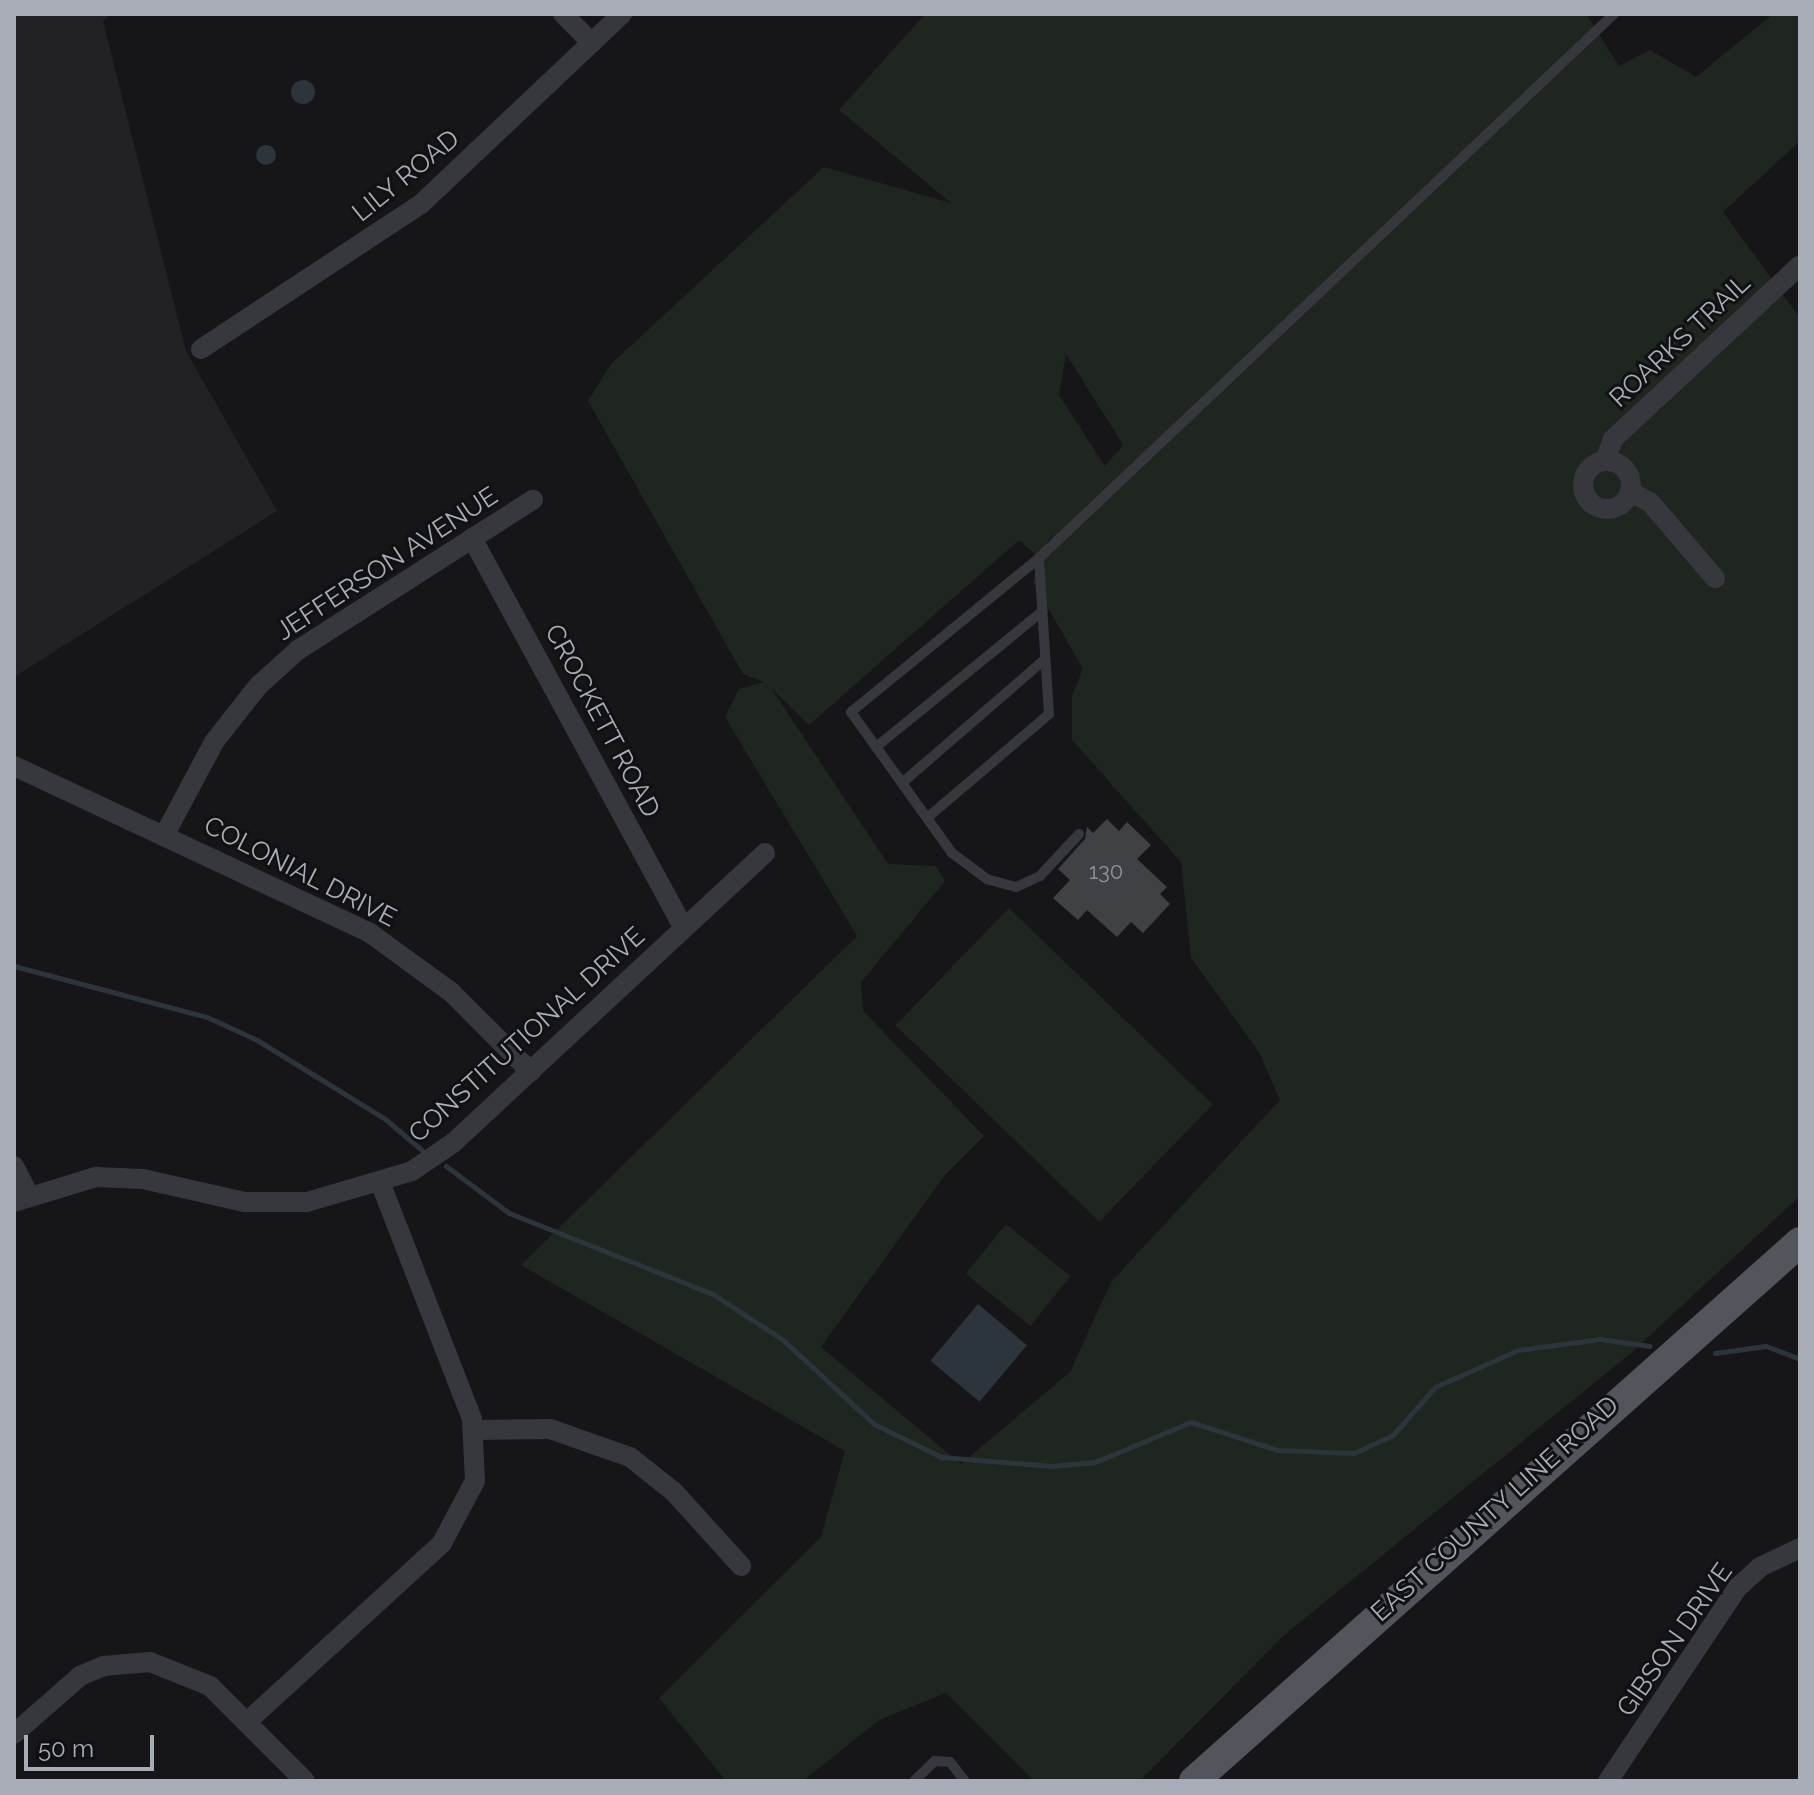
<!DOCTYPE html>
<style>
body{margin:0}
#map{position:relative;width:1814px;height:1795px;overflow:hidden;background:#161618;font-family:Raleway,sans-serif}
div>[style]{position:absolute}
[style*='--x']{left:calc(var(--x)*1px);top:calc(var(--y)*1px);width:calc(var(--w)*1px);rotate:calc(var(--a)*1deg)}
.built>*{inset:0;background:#222225}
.green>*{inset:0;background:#1e261f;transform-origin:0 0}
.water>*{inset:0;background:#2c353c;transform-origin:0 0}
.round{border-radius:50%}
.stream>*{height:5px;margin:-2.5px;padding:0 2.5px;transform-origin:2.5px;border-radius:2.5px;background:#2c353c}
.building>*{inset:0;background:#404145}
.service>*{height:10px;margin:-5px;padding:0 5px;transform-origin:5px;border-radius:5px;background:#37383d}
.minor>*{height:20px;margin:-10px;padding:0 10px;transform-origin:10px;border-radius:10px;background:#37383d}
.minor>.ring{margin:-10px;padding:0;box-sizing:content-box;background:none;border:20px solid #37383d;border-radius:50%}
.primary>*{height:30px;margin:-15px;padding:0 15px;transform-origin:15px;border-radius:15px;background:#53555c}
span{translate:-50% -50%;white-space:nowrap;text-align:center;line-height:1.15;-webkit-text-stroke:6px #111113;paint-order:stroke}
.number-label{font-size:22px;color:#8e929b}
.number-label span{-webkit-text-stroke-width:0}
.street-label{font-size:26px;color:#a8adb8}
.frame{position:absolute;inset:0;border:16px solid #a8adb8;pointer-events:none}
.scale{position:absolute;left:24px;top:1735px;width:130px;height:36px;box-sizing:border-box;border:4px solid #a8adb8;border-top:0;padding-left:10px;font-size:24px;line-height:28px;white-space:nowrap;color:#a8adb8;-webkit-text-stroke:6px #111113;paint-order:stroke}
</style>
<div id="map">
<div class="built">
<div style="clip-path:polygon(14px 14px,110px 14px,103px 21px,186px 351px,277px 511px,14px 677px)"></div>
</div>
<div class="green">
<div style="clip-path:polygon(evenodd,925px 14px,1586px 14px,1619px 66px,1650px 50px,1696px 77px,1773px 14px,1800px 14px,1800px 141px,1723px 212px,1800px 318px,1800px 1196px,1631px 1353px,1282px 1637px,1140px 1781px,1034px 1781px,946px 1693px,879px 1720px,803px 1781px,726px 1781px,659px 1698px,821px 1537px,845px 1451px,521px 1265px,857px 936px,725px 717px,739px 689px,764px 682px,743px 674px,588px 401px,611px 364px,824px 167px,951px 203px,839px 110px,925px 14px,1066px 354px,1123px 445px,1105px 466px,1059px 395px,1066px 354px,925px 14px,1054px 531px,1033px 582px,1083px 669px,1072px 696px,1072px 740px,1181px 862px,1191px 958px,1259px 1052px,1280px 1100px,1111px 1282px,1070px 1372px,961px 1464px,821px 1347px,945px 1175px,984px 1136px,863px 1011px,861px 982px,945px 881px,936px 866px,888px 864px,771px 688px,809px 725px,1019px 540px,1039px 558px,1054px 531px)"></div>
<div style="left:1009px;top:908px;width:283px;height:163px;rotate:44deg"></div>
<div style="left:1006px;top:1224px;width:83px;height:64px;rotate:39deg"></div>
</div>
<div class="water">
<div class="round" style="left:291px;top:80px;width:24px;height:24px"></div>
<div class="round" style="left:256px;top:145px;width:20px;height:20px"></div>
<div style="left:978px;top:1304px;width:64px;height:74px;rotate:40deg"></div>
</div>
<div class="stream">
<div style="--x:14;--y:966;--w:200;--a:14.8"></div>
<div style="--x:207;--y:1017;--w:55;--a:24.7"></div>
<div style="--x:257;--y:1040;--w:149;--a:31.6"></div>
<div style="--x:384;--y:1118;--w:52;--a:40.4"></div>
<div style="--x:446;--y:1166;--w:79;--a:36.7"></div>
<div style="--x:509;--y:1213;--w:219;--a:21.7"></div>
<div style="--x:713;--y:1294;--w:84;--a:33.3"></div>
<div style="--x:783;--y:1340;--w:124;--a:42.7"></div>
<div style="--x:874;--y:1424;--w:75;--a:26.2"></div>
<div style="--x:941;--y:1457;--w:111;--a:4.6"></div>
<div style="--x:1052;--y:1466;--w:43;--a:-5.3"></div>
<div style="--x:1095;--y:1462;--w:104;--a:-22.6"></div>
<div style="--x:1191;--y:1422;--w:90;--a:18"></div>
<div style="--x:1277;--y:1450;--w:77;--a:2.2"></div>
<div style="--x:1354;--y:1453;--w:43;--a:-24.8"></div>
<div style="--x:1393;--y:1435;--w:64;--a:-48.8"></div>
<div style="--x:1435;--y:1387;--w:91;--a:-24"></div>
<div style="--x:1518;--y:1350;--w:83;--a:-7.6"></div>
<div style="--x:1600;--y:1339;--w:50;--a:8"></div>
<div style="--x:1715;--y:1353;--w:51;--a:-7.8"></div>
<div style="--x:1766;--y:1346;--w:36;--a:21"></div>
</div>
<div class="building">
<div style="clip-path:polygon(1107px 819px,1119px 831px,1127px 822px,1151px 845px,1137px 859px,1167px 887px,1160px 894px,1170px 904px,1143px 933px,1131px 922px,1117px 937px,1087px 910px,1078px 920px,1053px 898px,1070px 880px,1058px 869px,1085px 839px,1087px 827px,1093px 833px)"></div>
</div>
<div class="service">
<div style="--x:876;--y:747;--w:215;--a:-39.2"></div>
<div style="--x:902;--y:783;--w:188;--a:-40.9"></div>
<div style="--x:927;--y:818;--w:160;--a:-40.4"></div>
<div style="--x:1049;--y:714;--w:156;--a:-93.7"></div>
<div style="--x:1079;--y:834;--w:57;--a:132.9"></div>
<div style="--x:1040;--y:876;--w:26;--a:155"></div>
<div style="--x:1016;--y:887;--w:30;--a:-165"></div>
<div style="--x:987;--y:879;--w:44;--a:-143.4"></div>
<div style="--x:952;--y:853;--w:173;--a:-125.6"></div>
<div style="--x:851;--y:712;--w:243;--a:-39.3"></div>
<div style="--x:1039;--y:558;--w:792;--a:-43.41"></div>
<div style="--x:914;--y:1781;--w:29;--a:-44"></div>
<div style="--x:935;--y:1761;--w:15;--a:4"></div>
<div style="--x:950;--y:1762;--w:24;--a:52"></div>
</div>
<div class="minor">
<div style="--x:563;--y:14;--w:41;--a:45"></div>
<div style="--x:201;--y:349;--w:263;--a:-33.4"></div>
<div style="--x:421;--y:204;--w:277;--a:-43.4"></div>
<div style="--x:1605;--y:461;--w:23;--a:-70"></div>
<div style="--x:1613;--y:439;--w:255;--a:-42.9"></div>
<div class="ring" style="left:1583px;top:461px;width:28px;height:28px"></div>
<div style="--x:1630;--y:492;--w:22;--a:27"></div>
<div style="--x:1650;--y:502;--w:100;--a:49.5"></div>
<div style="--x:472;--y:538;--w:444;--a:61.5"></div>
<div style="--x:14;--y:766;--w:393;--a:25.1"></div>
<div style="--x:370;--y:933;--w:100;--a:36.1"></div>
<div style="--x:451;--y:992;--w:113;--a:45"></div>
<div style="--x:166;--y:832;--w:102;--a:-61.9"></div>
<div style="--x:214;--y:742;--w:71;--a:-51.8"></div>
<div style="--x:258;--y:686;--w:54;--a:-42"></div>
<div style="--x:298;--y:650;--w:279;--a:-32.6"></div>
<div style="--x:14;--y:1166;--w:31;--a:63"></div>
<div style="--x:14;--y:1202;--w:86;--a:-17"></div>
<div style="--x:96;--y:1177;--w:47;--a:2.4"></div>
<div style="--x:143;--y:1179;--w:104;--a:12.8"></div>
<div style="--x:244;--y:1202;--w:63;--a:0"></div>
<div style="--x:307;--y:1202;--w:109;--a:-16.4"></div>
<div style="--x:412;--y:1171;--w:50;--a:-34.3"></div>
<div style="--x:453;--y:1143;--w:426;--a:-42.9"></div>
<div style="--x:475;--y:1430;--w:75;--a:-0.8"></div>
<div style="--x:550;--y:1429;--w:85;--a:19.3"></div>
<div style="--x:630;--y:1457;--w:56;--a:38.5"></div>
<div style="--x:674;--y:1492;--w:100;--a:47.8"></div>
<div style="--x:248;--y:1721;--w:263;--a:-42.5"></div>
<div style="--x:442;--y:1543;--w:70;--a:-62"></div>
<div style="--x:475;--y:1481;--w:62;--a:-92.8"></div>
<div style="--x:472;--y:1419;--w:252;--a:-111.2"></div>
<div style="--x:14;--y:1734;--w:88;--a:-41.3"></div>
<div style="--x:80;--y:1676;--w:25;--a:-23"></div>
<div style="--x:103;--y:1666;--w:47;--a:-4.9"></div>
<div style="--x:150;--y:1662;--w:65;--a:21.8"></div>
<div style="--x:210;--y:1686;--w:134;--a:45"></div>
<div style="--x:1608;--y:1781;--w:232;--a:-56.2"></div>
<div style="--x:1737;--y:1588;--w:31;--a:-42"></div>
<div style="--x:1760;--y:1567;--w:44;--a:-25.4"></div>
</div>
<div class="primary">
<div style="--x:1194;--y:1781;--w:811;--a:-41.65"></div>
</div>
<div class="number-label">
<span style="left:1106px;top:872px">130</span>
</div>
<div class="street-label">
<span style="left:406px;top:176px;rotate:-39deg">LILY ROAD</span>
<span style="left:1680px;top:341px;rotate:-43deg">ROARKS TRAIL</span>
<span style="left:387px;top:564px;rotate:-33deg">JEFFERSON AVENUE</span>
<span style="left:602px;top:721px;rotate:62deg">CROCKETT ROAD</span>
<span style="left:300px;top:872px;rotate:27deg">COLONIAL DRIVE</span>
<span style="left:527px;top:1035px;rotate:-42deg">CONSTITUTIONAL DRIVE</span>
<span style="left:1495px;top:1509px;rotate:-42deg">EAST COUNTY LINE ROAD</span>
<span style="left:1675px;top:1640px;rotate:-55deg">GIBSON DRIVE</span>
</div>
<div class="frame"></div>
<div class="scale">50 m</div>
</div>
